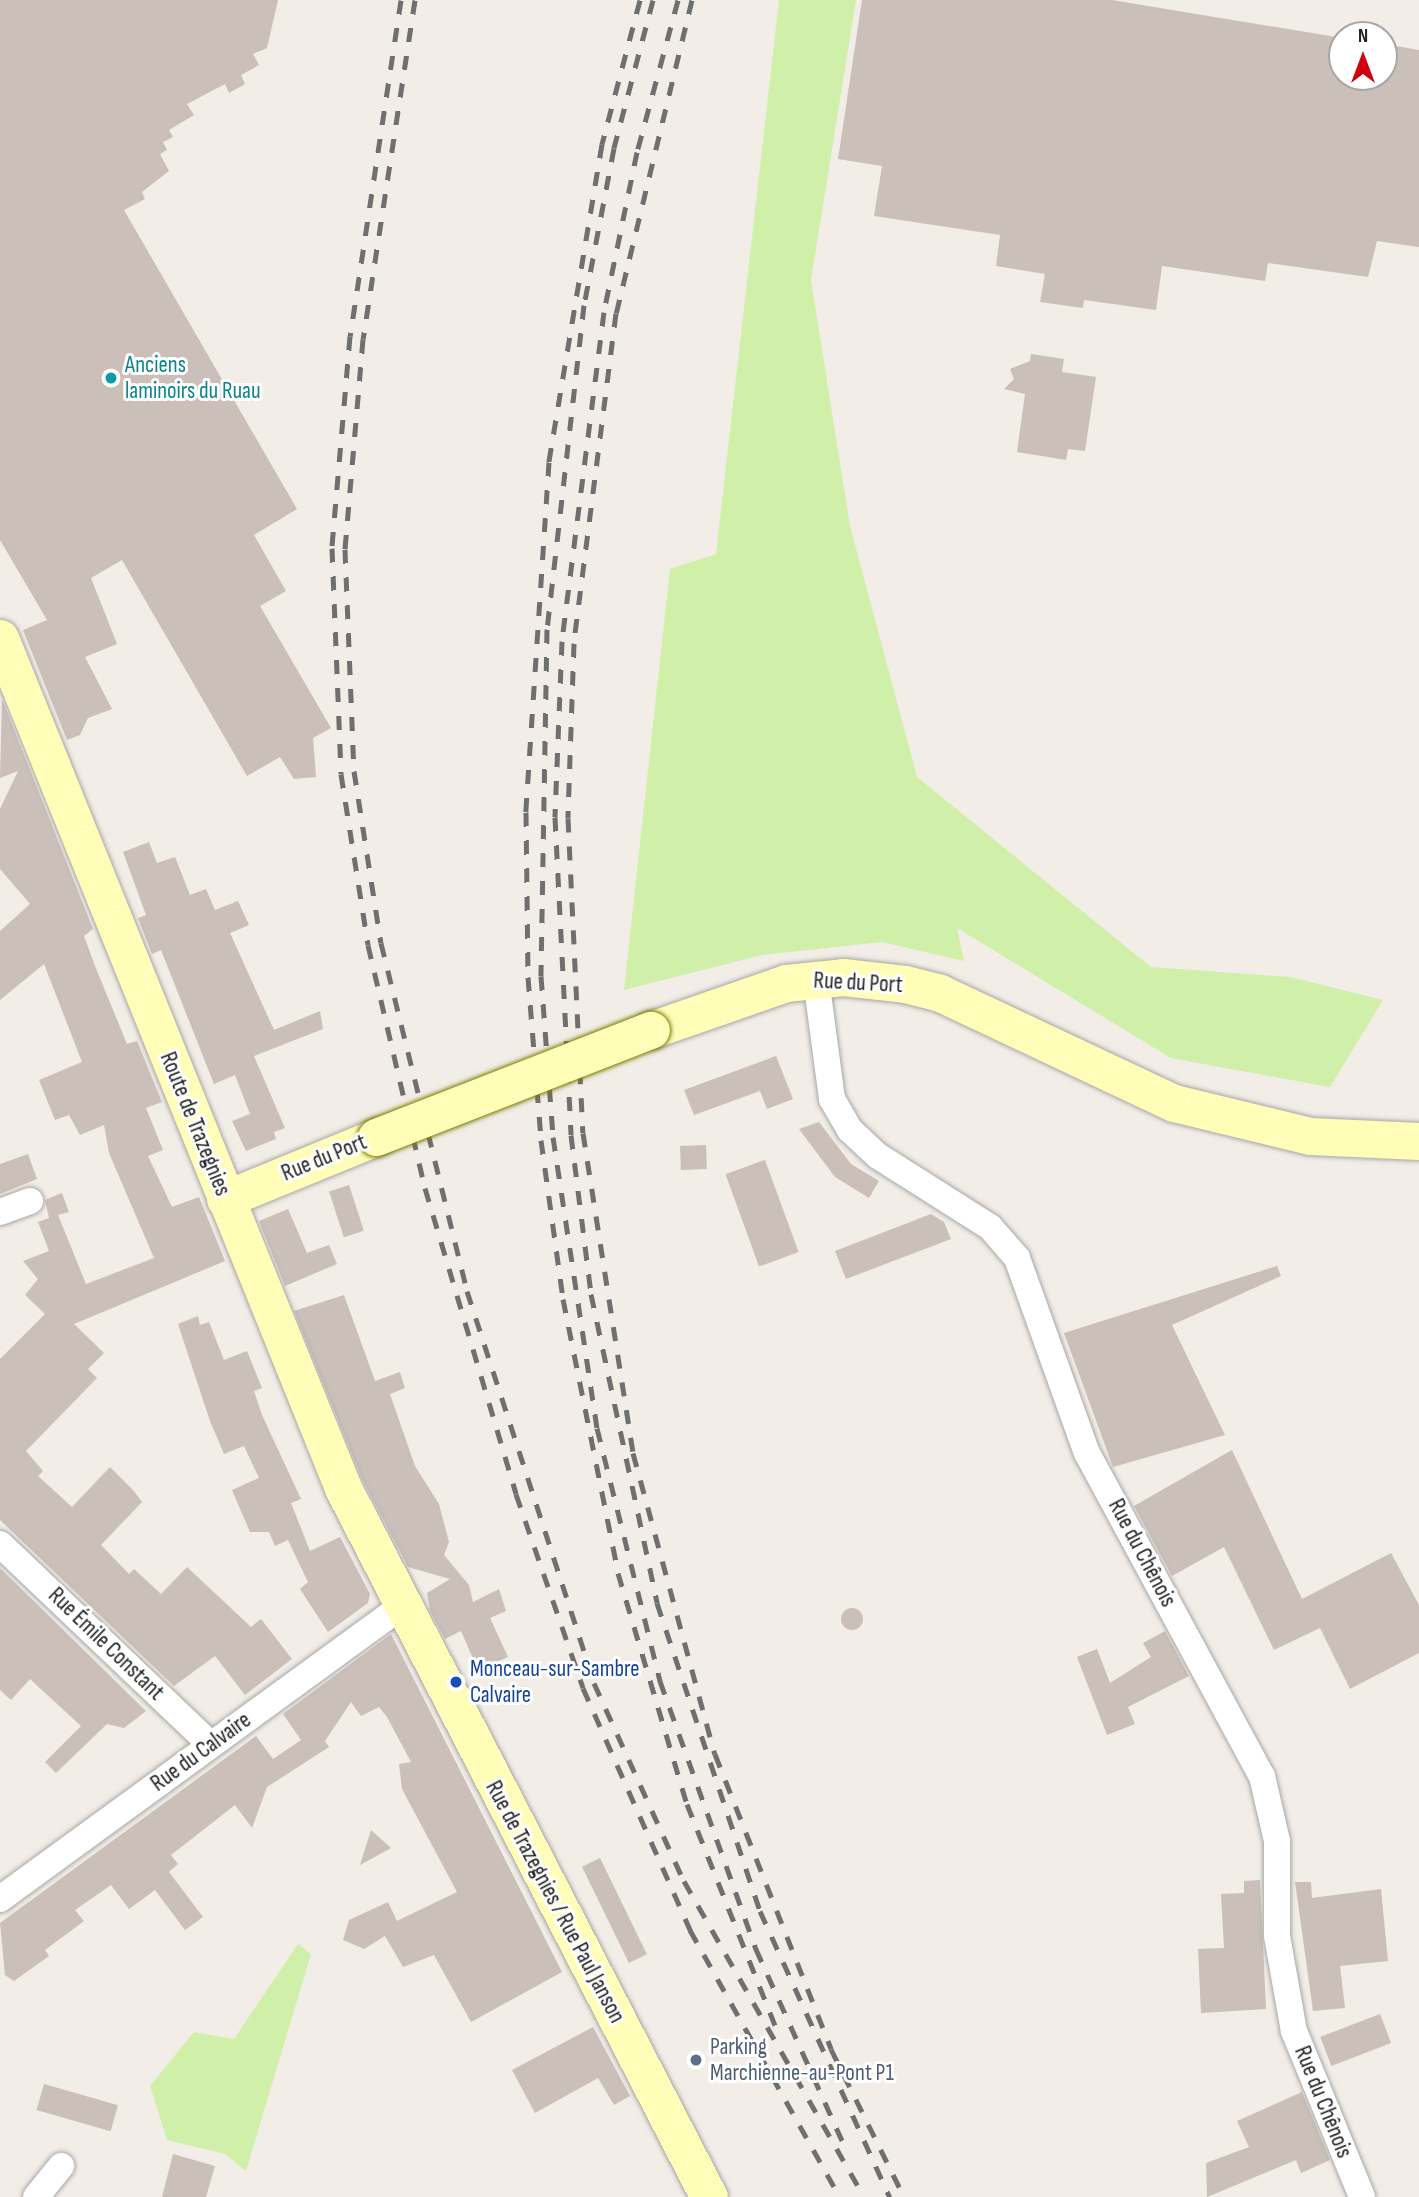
<!DOCTYPE html>
<meta charset="utf-8">
<style>
body{margin:0}
#map{position:relative;width:1419px;height:2197px;overflow:hidden;background:#f2ede6;font-family:"Sofia Sans Condensed",sans-serif}
div>[style]{position:absolute}
[style*='--x']{left:calc(var(--x)*1px);top:calc(var(--y)*1px);width:calc(var(--w)*1px);rotate:calc(var(--a)*1deg)}
.grass>*{inset:0;background:#d0efa9}
.building>*{inset:0;background:#cabfb9;transform-origin:0 0}
.round{border-radius:50%}
.roads{filter:drop-shadow(0 0 2px #a8a8a8) drop-shadow(0 0 2px #a8a8a8)}
.street>*{height:26px;margin:-13px;padding:0 13px;transform-origin:13px;border-radius:13px;background:#fff}
.secondary>*{height:37px;margin:-18.5px;padding:0 18.5px;transform-origin:18.5px;border-radius:18.5px;background:#fffdb7}
.rail>*{height:5px;margin-top:-2.5px;transform-origin:0;background:repeating-linear-gradient(90deg,#6f6f6f 0 14px,transparent 0 28px)}
.bridges{filter:drop-shadow(0 0 2px #7a7f00) drop-shadow(0 0 2px #7a7f00)}
.secondary-bridge>*{height:37px;margin:-18.5px;padding:0 18.5px;transform-origin:18.5px;border-radius:18.5px;background:#fffdb7}
.dots>*{width:19px;height:19px;translate:-50% -50%;box-sizing:border-box;border:4px solid #fff;border-radius:50%}
span{translate:-50% -50%;white-space:nowrap;text-align:center;line-height:1.15;-webkit-text-stroke:6px #fff;paint-order:stroke}
.culture-label{font-size:23px;color:#0d838f}
.left{translate:0 -50%;text-align:left}
.street-label{font-size:23px;color:#212121}
.transit-label{font-size:23px;color:#164399}
.service-label{font-size:23px;color:#4e5e75}
.north{position:absolute;left:1328px;top:21px;width:70px;height:70px;box-sizing:border-box;background:#fff;border:2px solid #a6a6a6;border-radius:50%;rotate:0deg;font-size:19px;font-weight:700;line-height:28px;text-align:center;color:#212121}
.north::after{content:'';display:block;margin:auto;width:24px;height:32px;background:#d1000e;clip-path:polygon(50% 0,100% 100%,50% 72%,0 100%)}
</style>
<div id="map">
<div class="grass">
<div style="clip-path:polygon(779px 0,856px 0,811px 280px,850px 526px,917px 777px,1151px 967px,1290px 977px,1383px 1000px,1330px 1087px,1171px 1058px,957px 928px,964px 961px,882px 942px,762px 955px,624px 990px,670px 569px,716px 554px)"></div>
<div style="clip-path:polygon(298px 1944px,311px 1954px,246px 2171px,225px 2154px,167px 2140px,150px 2086px,194px 2032px,234px 2039px)"></div>
</div>
<div class="building">
<div style="clip-path:polygon(0 0,278px 0,267px 48px,253px 54px,259px 65px,241px 75px,245px 84px,229px 93px,225px 84px,187px 104px,194px 115px,169px 130px,173px 137px,163px 142px,167px 150px,160px 154px,169px 171px,142px 192px,145px 199px,124px 210px,297px 509px,254px 535px,286px 591px,260px 606px,331px 728px,313px 738px,316px 777px,294px 779px,280px 757px,247px 776px,122px 560px,91px 578px,117px 644px,85px 657px,112px 709px,88px 718px,80px 735px,67px 740px,23px 630px,47px 620px,0 540px)"></div>
<div style="clip-path:polygon(862px 0,1112px 0,1342px 38px,1342px 77px,1384px 77px,1384px 44px,1419px 50px,1419px 247px,1377px 241px,1368px 277px,1268px 263px,1265px 281px,1162px 266px,1156px 310px,1084px 300px,1083px 308px,1040px 302px,1045px 274px,996px 266px,1000px 235px,874px 216px,882px 166px,838px 159px)"></div>
<div style="clip-path:polygon(1031px 354px,1064px 359px,1062px 372px,1096px 377px,1085px 451px,1068px 449px,1066px 460px,1017px 452px,1025px 394px,1004px 389px,1014px 379px,1010px 369px,1030px 361px)"></div>
<div style="clip-path:polygon(2px 699px,93px 929px,84px 936px,95px 966px,127px 1044px,137px 1041px,162px 1102px,146px 1108px,163px 1150px,148px 1156px,172px 1207px,199px 1197px,225px 1261px,74px 1324px,104px 1353px,88px 1369px,97px 1378px,26px 1451px,43px 1471px,38px 1476px,72px 1507px,110px 1467px,133px 1490px,142px 1502px,101px 1545px,129px 1574px,134px 1569px,161px 1594px,187px 1567px,251px 1627px,261px 1619px,292px 1659px,245px 1695px,215px 1656px,174px 1686px,0 1520px,0 1359px,45px 1314px,25px 1295px,38px 1279px,23px 1261px,49px 1251px,38px 1222px,49px 1218px,45px 1200px,62px 1193px,69px 1212px,58px 1215px,86px 1284px,154px 1258px,109px 1153px,104px 1125px,80px 1135px,69px 1115px,55px 1120px,39px 1080px,82px 1062px,44px 964px,0 1000px,0 931px,30px 904px,0 869px,0 809px,18px 771px,0 778px)"></div>
<div style="clip-path:polygon(149px 842px,157px 863px,175px 857px,190px 895px,206px 889px,215px 910px,238px 901px,249px 925px,230px 933px,274px 1030px,320px 1011px,323px 1029px,254px 1056px,285px 1128px,274px 1132px,276px 1139px,246px 1151px,232px 1121px,250px 1114px,235px 1075px,214px 1084px,161px 950px,152px 954px,138px 918px,146px 915px,123px 852px)"></div>
<div style="clip-path:polygon(776px 1056px,793px 1099px,767px 1109px,760px 1091px,694px 1115px,684px 1090px)"></div>
<div style="clip-path:polygon(819px 1122px,851px 1164px,879px 1181px,869px 1198px,835px 1177px,799px 1129px)"></div>
<div style="left:706px;top:1145px;width:24px;height:26px;rotate:88deg"></div>
<div style="clip-path:polygon(28px 1154px,37px 1179px,0 1194px,0 1164px)"></div>
<div style="left:765px;top:1160px;width:98px;height:42px;rotate:70deg"></div>
<div style="left:349px;top:1185px;width:48px;height:21px;rotate:72deg"></div>
<div style="clip-path:polygon(288px 1209px,307px 1253px,329px 1245px,337px 1264px,285px 1286px,259px 1221px)"></div>
<div style="clip-path:polygon(931px 1214px,944px 1222px,951px 1239px,846px 1279px,835px 1251px)"></div>
<div style="clip-path:polygon(1277px 1266px,1281px 1276px,1172px 1325px,1225px 1435px,1113px 1467px,1064px 1333px)"></div>
<div style="clip-path:polygon(344px 1295px,375px 1381px,400px 1372px,405px 1388px,390px 1394px,415px 1466px,439px 1504px,449px 1542px,444px 1555px,469px 1585px,473px 1602px,499px 1589px,506px 1611px,490px 1618px,508px 1657px,478px 1670px,461px 1631px,445px 1639px,430px 1611px,427px 1593px,450px 1579px,408px 1567px,362px 1479px,294px 1311px)"></div>
<div style="clip-path:polygon(198px 1316px,200px 1325px,209px 1322px,224px 1360px,247px 1351px,262px 1388px,254px 1391px,262px 1415px,301px 1499px,291px 1503px,310px 1551px,340px 1537px,370px 1594px,368px 1603px,328px 1632px,300px 1589px,308px 1582px,288px 1540px,275px 1546px,269px 1532px,250px 1532px,232px 1490px,259px 1478px,244px 1446px,224px 1454px,210px 1421px,178px 1324px)"></div>
<div style="clip-path:polygon(1232px 1450px,1302px 1599px,1391px 1553px,1419px 1605px,1419px 1653px,1350px 1689px,1320px 1628px,1274px 1650px,1224px 1547px,1172px 1576px,1134px 1506px)"></div>
<div style="clip-path:polygon(0 1568px,146px 1711px,124px 1728px,107px 1724px,56px 1773px,45px 1762px,81px 1726px,30px 1679px,11px 1700px,0 1690px)"></div>
<div class="round" style="left:841px;top:1608px;width:22px;height:22px"></div>
<div style="clip-path:polygon(1165px 1631px,1189px 1676px,1128px 1707px,1135px 1724px,1107px 1735px,1077px 1657px,1097px 1649px,1110px 1683px,1151px 1657px,1143px 1643px)"></div>
<div style="clip-path:polygon(391px 1634px,562px 1972px,471px 2022px,434px 1955px,403px 1967px,385px 1936px,364px 1949px,343px 1940px,349px 1920px,388px 1902px,397px 1921px,457px 1892px,402px 1789px,399px 1764px,411px 1762px,387px 1717px,379px 1707px,361px 1716px,351px 1702px,325px 1741px,329px 1747px,267px 1787px,252px 1828px,235px 1805px,171px 1855px,178px 1864px,169px 1872px,203px 1917px,185px 1930px,155px 1890px,129px 1909px,111px 1885px,75px 1910px,84px 1921px,45px 1950px,49px 1956px,14px 1981px,5px 1975px,0 1923px,256px 1736px,273px 1759px,301px 1740px,283px 1714px)"></div>
<div style="clip-path:polygon(371px 1830px,391px 1848px,360px 1865px)"></div>
<div style="left:600px;top:1858px;width:107px;height:20px;rotate:64deg"></div>
<div style="clip-path:polygon(1260px 1880px,1266px 2009px,1201px 2013px,1198px 1949px,1224px 1948px,1221px 1894px,1244px 1893px,1244px 1881px)"></div>
<div style="clip-path:polygon(1295px 1882px,1311px 1882px,1312px 1898px,1381px 1889px,1388px 1961px,1340px 1966px,1345px 2008px,1313px 2011px)"></div>
<div style="left:1380px;top:2014px;width:31px;height:64px;rotate:69deg"></div>
<div style="clip-path:polygon(593px 2027px,630px 2096px,614px 2105px,598px 2078px,535px 2113px,512px 2070px)"></div>
<div style="left:44px;top:2084px;width:77px;height:27px;rotate:16deg"></div>
<div style="clip-path:polygon(1302px 2092px,1330px 2160px,1301px 2173px,1296px 2160px,1207px 2197px,1206px 2163px,1249px 2147px,1237px 2121px)"></div>
<div style="clip-path:polygon(173px 2154px,215px 2166px,206px 2197px,162px 2197px)"></div>
</div>
<div class="roads">
<div class="street">
<div style="--x:816;--y:979;--w:121;--a:82.4"></div>
<div style="--x:832;--y:1099;--w:36;--a:60"></div>
<div style="--x:850;--y:1130;--w:38;--a:43"></div>
<div style="--x:878;--y:1156;--w:133;--a:32.4"></div>
<div style="--x:990;--y:1227;--w:41;--a:48.9"></div>
<div style="--x:1017;--y:1258;--w:207;--a:70.3"></div>
<div style="--x:1087;--y:1453;--w:367;--a:61.6"></div>
<div style="--x:1262;--y:1776;--w:67;--a:77"></div>
<div style="--x:1277;--y:1841;--w:95;--a:90"></div>
<div style="--x:1277;--y:1936;--w:97;--a:79.9"></div>
<div style="--x:1294;--y:2031;--w:179;--a:67.7"></div>
<div style="--x:0;--y:1212;--w:32;--a:-20"></div>
<div style="--x:0;--y:1544;--w:291;--a:43.6"></div>
<div style="--x:0;--y:1899;--w:497;--a:-36.1"></div>
<div style="--x:36;--y:2197;--w:40;--a:-51"></div>
</div>
<div class="secondary">
<div style="--x:0;--y:638;--w:917;--a:68.02"></div>
<div style="--x:343;--y:1488;--w:798;--a:62.7"></div>
<div style="--x:651;--y:1030;--w:143;--a:-19.2"></div>
<div style="--x:786;--y:983;--w:57;--a:-6"></div>
<div style="--x:843;--y:977;--w:62;--a:6.4"></div>
<div style="--x:905;--y:984;--w:36;--a:14"></div>
<div style="--x:940;--y:993;--w:259;--a:25.2"></div>
<div style="--x:1174;--y:1103;--w:140;--a:13.6"></div>
<div style="--x:1310;--y:1136;--w:109;--a:2.6"></div>
<div style="--x:225;--y:1199;--w:163;--a:-22.3"></div>
</div>
</div>
<div class="rail">
<div style="--x:401;--y:0;--w:340;--a:98.6"></div>
<div style="--x:350;--y:336;--w:213;--a:94.9"></div>
<div style="--x:332;--y:548;--w:226;--a:87.7"></div>
<div style="--x:341;--y:774;--w:173;--a:81"></div>
<div style="--x:368;--y:945;--w:250;--a:76.8"></div>
<div style="--x:425;--y:1188;--w:319;--a:73.4"></div>
<div style="--x:516;--y:1494;--w:205;--a:70.9"></div>
<div style="--x:583;--y:1688;--w:265;--a:66.1"></div>
<div style="--x:690;--y:1930;--w:306;--a:60.7"></div>
<div style="--x:415;--y:0;--w:343;--a:98.7"></div>
<div style="--x:363;--y:339;--w:211;--a:94.9"></div>
<div style="--x:345;--y:549;--w:222;--a:87.7"></div>
<div style="--x:354;--y:771;--w:174;--a:81.1"></div>
<div style="--x:381;--y:943;--w:358;--a:76.1"></div>
<div style="--x:467;--y:1291;--w:412;--a:72"></div>
<div style="--x:594;--y:1683;--w:217;--a:65.6"></div>
<div style="--x:684;--y:1881;--w:364;--a:60.3"></div>
<div style="--x:640;--y:0;--w:149;--a:104.8"></div>
<div style="--x:602;--y:144;--w:322;--a:99.5"></div>
<div style="--x:549;--y:462;--w:351;--a:93.8"></div>
<div style="--x:526;--y:812;--w:165;--a:89.3"></div>
<div style="--x:528;--y:977;--w:164;--a:85.4"></div>
<div style="--x:541;--y:1140;--w:161;--a:82.1"></div>
<div style="--x:563;--y:1299;--w:279;--a:78.6"></div>
<div style="--x:618;--y:1573;--w:241;--a:73.4"></div>
<div style="--x:687;--y:1804;--w:246;--a:68.3"></div>
<div style="--x:653;--y:0;--w:153;--a:104.8"></div>
<div style="--x:614;--y:148;--w:160;--a:100.8"></div>
<div style="--x:584;--y:305;--w:326;--a:96.5"></div>
<div style="--x:547;--y:629;--w:347;--a:91"></div>
<div style="--x:541;--y:976;--w:161;--a:85.7"></div>
<div style="--x:553;--y:1137;--w:294;--a:81.4"></div>
<div style="--x:597;--y:1428;--w:261;--a:76"></div>
<div style="--x:660;--y:1681;--w:285;--a:70.3"></div>
<div style="--x:756;--y:1949;--w:217;--a:65.8"></div>
<div style="--x:678;--y:0;--w:157;--a:105.1"></div>
<div style="--x:637;--y:152;--w:163;--a:101.7"></div>
<div style="--x:604;--y:312;--w:332;--a:97.3"></div>
<div style="--x:562;--y:641;--w:176;--a:92.3"></div>
<div style="--x:555;--y:817;--w:318;--a:87.1"></div>
<div style="--x:571;--y:1135;--w:160;--a:82.8"></div>
<div style="--x:591;--y:1294;--w:316;--a:77.9"></div>
<div style="--x:657;--y:1603;--w:325;--a:71.5"></div>
<div style="--x:760;--y:1911;--w:314;--a:65.6"></div>
<div style="--x:692;--y:0;--w:322;--a:103.6"></div>
<div style="--x:616;--y:313;--w:333;--a:97.3"></div>
<div style="--x:574;--y:643;--w:175;--a:92"></div>
<div style="--x:568;--y:818;--w:315;--a:87.3"></div>
<div style="--x:583;--y:1133;--w:324;--a:81.1"></div>
<div style="--x:633;--y:1453;--w:312;--a:74.8"></div>
<div style="--x:715;--y:1754;--w:317;--a:68.5"></div>
<div style="--x:831;--y:2049;--w:165;--a:63.7"></div>
</div>
<div class="bridges">
<div class="secondary-bridge">
<div style="--x:376;--y:1137;--w:295;--a:-21.3"></div>
</div>
</div>
<div class="dots">
<div style="left:111px;top:378px;background:#0f9aa8"></div>
<div style="left:456px;top:1682px;background:#1a4fb4"></div>
<div style="left:696px;top:2060px;background:#5c6f8a"></div>
</div>
<div class="culture-label">
<span class="left" style="left:125px;top:378px">Anciens<br>laminoirs du Ruau</span>
</div>
<div class="street-label">
<span style="left:858px;top:983px;rotate:3deg">Rue du Port</span>
<span style="left:195px;top:1124px;rotate:68deg">Route de Trazegnies</span>
<span style="left:324px;top:1158px;rotate:-22deg">Rue du Port</span>
<span style="left:1142px;top:1553px;rotate:62deg">Rue du Chênois</span>
<span style="left:106px;top:1644px;rotate:44deg">Rue Émile Constant</span>
<span style="left:201px;top:1752px;rotate:-36deg">Rue du Calvaire</span>
<span style="left:555px;top:1902px;rotate:62deg">Rue de Trazegnies / Rue Paul Janson</span>
<span style="left:1323px;top:2102px;rotate:68deg">Rue du Chênois</span>
</div>
<div class="transit-label">
<span class="left" style="left:470px;top:1682px">Monceau-sur-Sambre<br>Calvaire</span>
</div>
<div class="service-label">
<span class="left" style="left:710px;top:2060px">Parking<br>Marchienne-au-Pont P1</span>
</div>
<div class="north">N</div>
</div>
